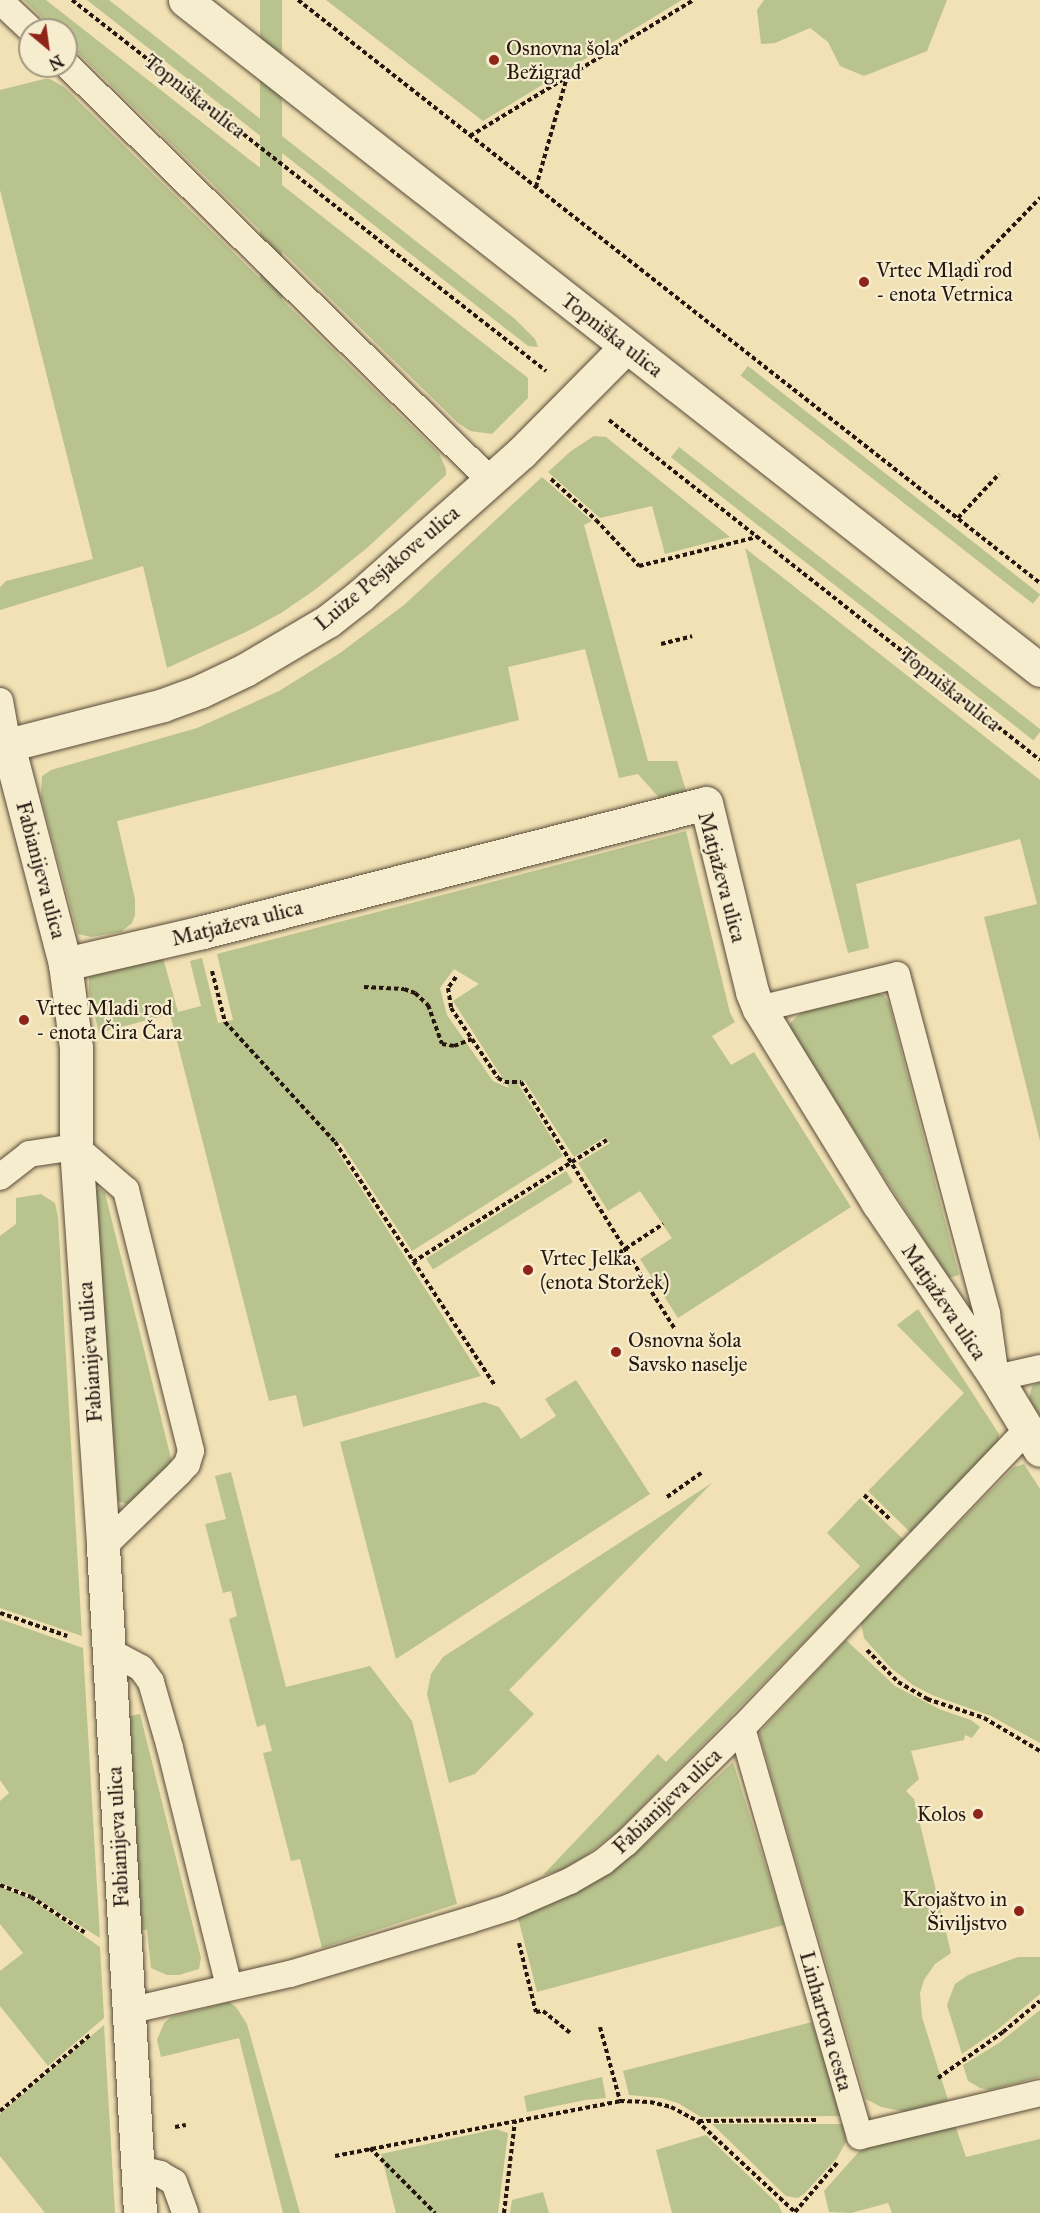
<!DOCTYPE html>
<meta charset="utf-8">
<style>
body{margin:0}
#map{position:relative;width:1040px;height:2213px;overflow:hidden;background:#f1e1b4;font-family:"IM FELL Great Primer",serif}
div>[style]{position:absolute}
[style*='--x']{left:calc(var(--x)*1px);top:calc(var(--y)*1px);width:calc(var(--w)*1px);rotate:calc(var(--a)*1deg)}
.green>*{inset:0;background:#b9c38e;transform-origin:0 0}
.path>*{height:4px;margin-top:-2px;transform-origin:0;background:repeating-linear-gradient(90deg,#251710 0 4.5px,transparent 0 7.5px)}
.roads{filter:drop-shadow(0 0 2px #584a39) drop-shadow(0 0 2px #584a39)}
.service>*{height:26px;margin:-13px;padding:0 13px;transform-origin:13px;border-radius:13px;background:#f6ecce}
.minor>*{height:33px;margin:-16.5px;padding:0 16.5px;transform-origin:16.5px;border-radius:16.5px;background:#f6ecce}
.secondary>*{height:33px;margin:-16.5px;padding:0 16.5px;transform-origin:16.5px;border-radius:16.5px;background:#f6ecce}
.dots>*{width:16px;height:16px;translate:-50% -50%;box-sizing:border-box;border:3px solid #f6ecce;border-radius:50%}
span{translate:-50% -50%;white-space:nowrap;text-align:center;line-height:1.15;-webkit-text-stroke:4.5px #f6ecce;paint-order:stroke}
.poi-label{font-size:21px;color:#251710}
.left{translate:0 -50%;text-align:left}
.right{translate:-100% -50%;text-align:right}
.street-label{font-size:21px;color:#251710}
.north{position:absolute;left:18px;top:18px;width:60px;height:60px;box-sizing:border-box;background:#f6ecce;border:2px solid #a29782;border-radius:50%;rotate:151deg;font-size:16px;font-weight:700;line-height:24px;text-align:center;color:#251710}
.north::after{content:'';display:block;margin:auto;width:21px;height:27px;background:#8f2418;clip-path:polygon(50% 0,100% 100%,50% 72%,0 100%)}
</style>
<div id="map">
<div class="green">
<div style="clip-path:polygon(24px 0,46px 0,528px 378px,528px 398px,492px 434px,470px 431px,458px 423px,66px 41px,66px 30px,55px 30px)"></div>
<div style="clip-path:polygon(87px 0,109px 0,515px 319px,535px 339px,538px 347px,528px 346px)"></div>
<div style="left:260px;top:0;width:22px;height:576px"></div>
<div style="clip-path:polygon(326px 0,682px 0,483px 121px)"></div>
<div style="clip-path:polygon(764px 0,947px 0,927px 51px,864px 76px,840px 66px,828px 42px,810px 28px,775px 43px,761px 44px,757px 10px)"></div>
<div style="clip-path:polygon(44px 79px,50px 79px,64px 87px,439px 453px,446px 469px,446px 475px,367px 548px,316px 589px,281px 613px,248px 631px,167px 668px,143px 566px,0 610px,0 587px,6px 581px,93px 559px,0 190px,0 90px)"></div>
<div style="left:748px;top:366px;width:371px;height:12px;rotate:38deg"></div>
<div style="clip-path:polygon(594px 436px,606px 437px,730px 537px,665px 554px,652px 506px,600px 518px,548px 472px,571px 451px)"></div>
<div style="left:679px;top:447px;width:460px;height:13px;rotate:38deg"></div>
<div style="clip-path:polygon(542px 477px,592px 521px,584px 525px,648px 761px,677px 761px,687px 794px,662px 801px,638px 774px,619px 778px,585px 649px,508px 667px,519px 720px,117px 821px,135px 899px,135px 915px,132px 923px,121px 932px,91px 937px,78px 934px,41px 797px,42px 776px,51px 770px,197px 728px,279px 691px,340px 653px,404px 605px)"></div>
<div style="clip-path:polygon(745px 548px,1040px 780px,1040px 1141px,984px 917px,1037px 904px,1020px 839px,856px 884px,869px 948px,848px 953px)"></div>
<div style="clip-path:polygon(evenodd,686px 831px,730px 1013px,735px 1022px,712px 1036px,731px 1065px,754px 1052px,851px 1207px,678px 1318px,640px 1259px,672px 1238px,640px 1191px,608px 1211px,578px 1163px,610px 1143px,605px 1137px,574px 1157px,524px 1080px,518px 1084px,563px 1156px,412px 1251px,341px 1143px,332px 1143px,481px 1376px,303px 1427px,296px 1395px,269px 1401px,170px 1014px,99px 1033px,89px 992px,89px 977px,93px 973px,156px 957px,163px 958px,178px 1012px,201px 1006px,190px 961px,202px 958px,218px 1023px,233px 1020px,217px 954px,686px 831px,454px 969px,479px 984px,453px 1001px,509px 1088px,493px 1081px,447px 1015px,440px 988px,454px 969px)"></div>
<div style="clip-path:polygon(878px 993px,884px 995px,889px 1004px,959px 1275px,949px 1278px,790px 1030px,790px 1023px,802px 1012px)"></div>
<div style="left:566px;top:1171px;width:13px;height:165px;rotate:58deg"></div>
<div style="clip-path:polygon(100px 1188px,105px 1193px,172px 1462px,130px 1505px,114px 1500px,94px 1192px)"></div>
<div style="clip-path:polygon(41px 1194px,55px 1203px,58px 1217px,82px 1636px,0 1608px,0 1236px,16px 1224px,16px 1198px)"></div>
<div style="clip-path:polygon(918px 1309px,999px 1434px,999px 1444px,911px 1533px,868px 1491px,964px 1393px,897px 1325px)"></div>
<div style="clip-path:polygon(576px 1380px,650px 1494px,396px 1659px,340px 1442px,484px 1402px,499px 1407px,521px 1439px,556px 1416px,545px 1399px)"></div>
<div style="clip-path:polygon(1040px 1382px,1040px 1419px,1029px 1398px,1032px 1386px)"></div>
<div style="clip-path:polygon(1024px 1464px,1040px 1489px,1040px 1743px,991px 1716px,932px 1695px,913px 1685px,891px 1668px,870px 1645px,864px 1638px,861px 1623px,1014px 1467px)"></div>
<div style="clip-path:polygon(231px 1472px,286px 1687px,370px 1666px,412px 1721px,457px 1904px,322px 1948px,300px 1859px,291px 1861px,263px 1753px,272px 1751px,265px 1724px,257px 1727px,229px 1619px,237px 1616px,231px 1591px,223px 1593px,205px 1524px,226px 1519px,215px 1476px)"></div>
<div style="clip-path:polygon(712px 1483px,509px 1690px,534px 1714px,475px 1774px,449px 1783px,427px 1694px,431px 1674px,443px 1657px)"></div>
<div style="clip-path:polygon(860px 1498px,904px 1540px,618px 1831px,585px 1856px,561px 1870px,543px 1875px,658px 1754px,666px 1762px,860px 1566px,827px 1533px)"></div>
<div style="clip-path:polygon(0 1619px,83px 1648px,100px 1938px,26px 1892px,0 1883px,0 1801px,9px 1793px,0 1780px)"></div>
<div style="clip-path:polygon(846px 1640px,895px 1686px,939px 1709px,971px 1720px,980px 1727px,972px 1738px,965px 1735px,964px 1740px,911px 1751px,919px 1779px,906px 1791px,914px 1799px,951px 1953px,935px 1964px,924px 1980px,920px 1993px,922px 2017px,948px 2100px,907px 2112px,881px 2107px,866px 2099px,759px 1733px)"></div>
<div style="clip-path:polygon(140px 1714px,201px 1958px,199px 1969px,179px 1975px,167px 1975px,151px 1968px,147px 1930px,136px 1931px,123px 1717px)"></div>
<div style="clip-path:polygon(733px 1762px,784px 1925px,537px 1992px,517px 1914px,549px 1905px,609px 1872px,633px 1855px)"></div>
<div style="clip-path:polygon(0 1887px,31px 1899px,100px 1947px,104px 2018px,48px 2066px,0 2006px,0 1971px,23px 1953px,0 1924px)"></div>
<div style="clip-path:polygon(1018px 1957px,1040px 1957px,1040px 1994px,997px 2030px,962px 2054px,947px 2005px,955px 1984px,968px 1975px)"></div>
<div style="clip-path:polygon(229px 2002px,236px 2007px,247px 2024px,300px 2213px,283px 2213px,239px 2038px,161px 2057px,157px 2040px,164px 2023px,171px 2017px)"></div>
<div style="clip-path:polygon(1040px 2010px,1040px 2077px,990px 2090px,980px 2088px,968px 2081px,963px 2065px,999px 2043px)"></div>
<div style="clip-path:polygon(812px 2022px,842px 2116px,701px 2117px,678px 2103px,661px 2098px,629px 2095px,623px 2071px)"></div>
<div style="clip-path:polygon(104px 2025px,115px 2213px,45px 2213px,0 2156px,0 2114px)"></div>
<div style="clip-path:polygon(602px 2077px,606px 2098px,585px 2100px,527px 2112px,524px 2096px)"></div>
<div style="clip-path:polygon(712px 2124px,844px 2124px,846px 2142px,837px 2158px,805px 2193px,798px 2198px,791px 2197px,786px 2196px)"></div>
<div style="clip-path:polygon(955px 2125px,966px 2157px,1040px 2139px,1040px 2213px,892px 2213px,888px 2203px,851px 2213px,829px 2212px,824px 2191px,863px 2147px)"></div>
<div style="clip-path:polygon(496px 2129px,508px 2133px,498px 2213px,396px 2213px,381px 2154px)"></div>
<div style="clip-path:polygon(706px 2135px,778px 2204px,782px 2213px,672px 2213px,656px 2150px)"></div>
<div style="clip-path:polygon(543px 2192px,549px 2213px,510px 2213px,512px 2200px)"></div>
</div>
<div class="path">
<div style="--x:72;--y:0;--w:602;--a:38.05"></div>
<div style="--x:298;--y:0;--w:944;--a:38.16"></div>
<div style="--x:470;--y:136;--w:262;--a:-31.3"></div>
<div style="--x:536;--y:187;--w:114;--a:-74.3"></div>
<div style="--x:960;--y:280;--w:115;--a:-45.7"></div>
<div style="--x:609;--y:420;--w:549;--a:38.27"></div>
<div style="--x:551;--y:479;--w:61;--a:42.3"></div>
<div style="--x:596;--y:520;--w:63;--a:46.9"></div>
<div style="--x:639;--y:566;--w:122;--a:-13.8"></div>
<div style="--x:958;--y:518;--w:60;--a:-47"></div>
<div style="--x:661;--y:644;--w:32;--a:-14"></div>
<div style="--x:212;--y:971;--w:53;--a:75.7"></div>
<div style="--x:225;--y:1022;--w:163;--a:47.5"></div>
<div style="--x:335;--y:1142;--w:292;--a:56.7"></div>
<div style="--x:456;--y:977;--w:14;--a:126"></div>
<div style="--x:448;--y:988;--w:20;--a:81"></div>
<div style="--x:451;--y:1008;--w:84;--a:56.1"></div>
<div style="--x:498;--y:1078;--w:8;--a:30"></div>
<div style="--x:505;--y:1082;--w:16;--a:0"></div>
<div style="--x:521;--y:1082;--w:291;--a:58.1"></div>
<div style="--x:364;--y:987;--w:40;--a:2.9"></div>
<div style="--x:404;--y:989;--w:12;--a:20"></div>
<div style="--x:415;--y:993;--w:18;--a:43"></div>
<div style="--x:428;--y:1005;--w:41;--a:70.3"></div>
<div style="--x:442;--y:1044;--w:12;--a:9"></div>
<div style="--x:454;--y:1046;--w:19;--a:-21"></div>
<div style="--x:619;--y:1253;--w:53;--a:-33.4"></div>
<div style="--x:413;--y:1262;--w:229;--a:-32.2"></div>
<div style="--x:864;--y:1495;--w:37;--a:43"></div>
<div style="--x:667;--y:1497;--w:42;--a:-35.2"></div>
<div style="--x:0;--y:1613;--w:71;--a:18.9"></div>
<div style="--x:867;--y:1650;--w:45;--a:45.9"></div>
<div style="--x:898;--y:1682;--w:34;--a:30"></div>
<div style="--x:927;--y:1699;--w:60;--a:18.4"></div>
<div style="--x:984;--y:1718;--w:65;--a:30.5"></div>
<div style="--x:0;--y:1885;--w:33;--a:21"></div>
<div style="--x:31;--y:1897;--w:64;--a:33.4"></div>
<div style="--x:519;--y:1943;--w:71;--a:76.2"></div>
<div style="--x:536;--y:2012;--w:7;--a:-8"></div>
<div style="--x:543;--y:2011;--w:36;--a:39"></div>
<div style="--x:600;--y:2027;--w:77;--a:74.9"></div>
<div style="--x:938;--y:2078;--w:80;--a:-35.3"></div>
<div style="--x:1003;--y:2032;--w:48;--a:-40"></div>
<div style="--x:0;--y:2111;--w:119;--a:-40.2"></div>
<div style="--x:699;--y:2121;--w:118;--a:-0.5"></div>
<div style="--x:175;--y:2127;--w:11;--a:-10"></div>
<div style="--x:370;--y:2148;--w:92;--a:45"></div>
<div style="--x:335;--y:2156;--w:290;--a:-10.9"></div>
<div style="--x:620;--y:2101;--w:30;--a:2"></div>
<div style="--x:650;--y:2102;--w:22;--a:13"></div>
<div style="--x:671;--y:2107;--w:30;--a:28"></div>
<div style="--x:697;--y:2121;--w:134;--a:42.9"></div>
<div style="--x:795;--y:2212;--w:65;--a:-49.4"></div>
<div style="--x:504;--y:2213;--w:93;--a:-83.2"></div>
</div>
<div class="roads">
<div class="service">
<div style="--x:0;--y:1;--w:42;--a:43.1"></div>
<div style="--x:66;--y:64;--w:594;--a:44.45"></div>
<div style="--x:0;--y:701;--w:45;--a:79.7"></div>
<div style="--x:759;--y:1009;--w:142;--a:-13.8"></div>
<div style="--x:897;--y:975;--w:351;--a:75.1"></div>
<div style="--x:987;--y:1314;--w:65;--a:82"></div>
<div style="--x:996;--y:1378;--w:45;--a:-12.8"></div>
<div style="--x:0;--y:1177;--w:37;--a:-38"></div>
<div style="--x:29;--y:1154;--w:48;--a:-8.5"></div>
<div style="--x:76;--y:1147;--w:66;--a:40.7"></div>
<div style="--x:126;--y:1190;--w:269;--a:76"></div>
<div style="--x:191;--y:1451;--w:14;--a:107"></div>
<div style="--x:187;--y:1464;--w:12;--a:132"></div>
<div style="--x:179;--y:1473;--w:106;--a:135.8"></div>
<div style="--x:107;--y:1650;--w:38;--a:28"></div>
<div style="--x:141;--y:1668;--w:17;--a:54"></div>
<div style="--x:151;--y:1682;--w:69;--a:73.9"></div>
<div style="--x:170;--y:1748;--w:246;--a:76.1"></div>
<div style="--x:742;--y:1728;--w:425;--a:73.9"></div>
<div style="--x:860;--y:2136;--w:185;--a:-13.4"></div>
<div style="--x:128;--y:2011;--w:166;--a:-12.9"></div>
<div style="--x:290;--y:1974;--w:188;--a:-16.7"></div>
<div style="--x:470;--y:1920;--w:42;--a:-18"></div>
<div style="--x:510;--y:1907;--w:65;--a:-23.4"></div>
<div style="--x:570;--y:1881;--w:38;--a:-30"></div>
<div style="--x:603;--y:1862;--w:30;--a:-40"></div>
<div style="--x:626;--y:1843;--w:163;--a:-44.8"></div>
<div style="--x:742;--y:1728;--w:412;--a:-46.3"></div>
<div style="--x:139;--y:2169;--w:22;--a:13"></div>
<div style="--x:160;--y:2174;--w:16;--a:30"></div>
<div style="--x:174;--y:2182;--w:33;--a:70"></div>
</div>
<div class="minor">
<div style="--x:8;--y:745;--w:226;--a:75.4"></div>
<div style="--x:65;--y:964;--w:85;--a:82.5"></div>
<div style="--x:76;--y:1048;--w:99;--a:90"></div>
<div style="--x:76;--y:1147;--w:401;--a:86.1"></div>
<div style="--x:103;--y:1547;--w:667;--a:86.82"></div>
<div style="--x:0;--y:747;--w:168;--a:-14.4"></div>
<div style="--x:163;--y:705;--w:40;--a:-20.2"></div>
<div style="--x:201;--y:691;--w:49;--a:-25.5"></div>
<div style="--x:245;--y:670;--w:96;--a:-30.6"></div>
<div style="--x:328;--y:621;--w:42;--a:-38.2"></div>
<div style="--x:361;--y:595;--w:214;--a:-41.6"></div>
<div style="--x:521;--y:453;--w:149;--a:-45.3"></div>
<div style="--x:65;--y:964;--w:142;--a:-13.1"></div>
<div style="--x:203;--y:932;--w:519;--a:-14.38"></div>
<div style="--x:706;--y:803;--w:195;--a:76.3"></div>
<div style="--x:752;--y:992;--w:18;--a:68"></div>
<div style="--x:759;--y:1009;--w:228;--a:58.5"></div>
<div style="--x:878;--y:1203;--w:211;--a:56"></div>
<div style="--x:996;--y:1378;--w:84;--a:58.6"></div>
</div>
<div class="secondary">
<div style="--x:185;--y:0;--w:1086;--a:38.08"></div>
</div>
</div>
<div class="dots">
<div style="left:494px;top:60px;background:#8f2418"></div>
<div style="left:864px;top:282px;background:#8f2418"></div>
<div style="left:24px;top:1020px;background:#8f2418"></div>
<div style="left:528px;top:1270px;background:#8f2418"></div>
<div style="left:616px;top:1352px;background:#8f2418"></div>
<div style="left:978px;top:1814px;background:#8f2418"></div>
<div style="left:1019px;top:1911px;background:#8f2418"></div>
</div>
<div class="poi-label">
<span class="left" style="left:506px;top:60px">Osnovna šola<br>Bežigrad</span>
<span class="left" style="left:876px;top:282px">Vrtec Mladi rod<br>- enota Vetrnica</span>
<span class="left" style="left:36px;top:1020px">Vrtec Mladi rod<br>- enota Čira Čara</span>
<span class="left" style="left:540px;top:1270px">Vrtec Jelka<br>(enota Storžek)</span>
<span class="left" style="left:628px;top:1352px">Osnovna šola<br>Savsko naselje</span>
<span class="right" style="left:966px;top:1814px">Kolos</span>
<span class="right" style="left:1007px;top:1911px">Krojaštvo in<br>Šiviljstvo</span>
</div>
<div class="street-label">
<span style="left:195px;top:96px;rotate:38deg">Topniška ulica</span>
<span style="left:612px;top:335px;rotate:38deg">Topniška ulica</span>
<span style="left:387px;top:568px;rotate:-40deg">Luize Pesjakove ulica</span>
<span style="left:950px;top:689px;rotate:38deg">Topniška ulica</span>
<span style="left:41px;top:870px;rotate:75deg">Fabianijeva ulica</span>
<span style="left:722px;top:877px;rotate:75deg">Matjaževa ulica</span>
<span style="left:237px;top:923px;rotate:-14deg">Matjaževa ulica</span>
<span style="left:944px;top:1302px;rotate:56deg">Matjaževa ulica</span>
<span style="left:90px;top:1352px;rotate:-94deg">Fabianijeva ulica</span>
<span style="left:667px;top:1801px;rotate:-44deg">Fabianijeva ulica</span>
<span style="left:118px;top:1837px;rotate:-93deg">Fabianijeva ulica</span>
<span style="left:826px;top:2021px;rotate:74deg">Linhartova cesta</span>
</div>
<div class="north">N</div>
</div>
